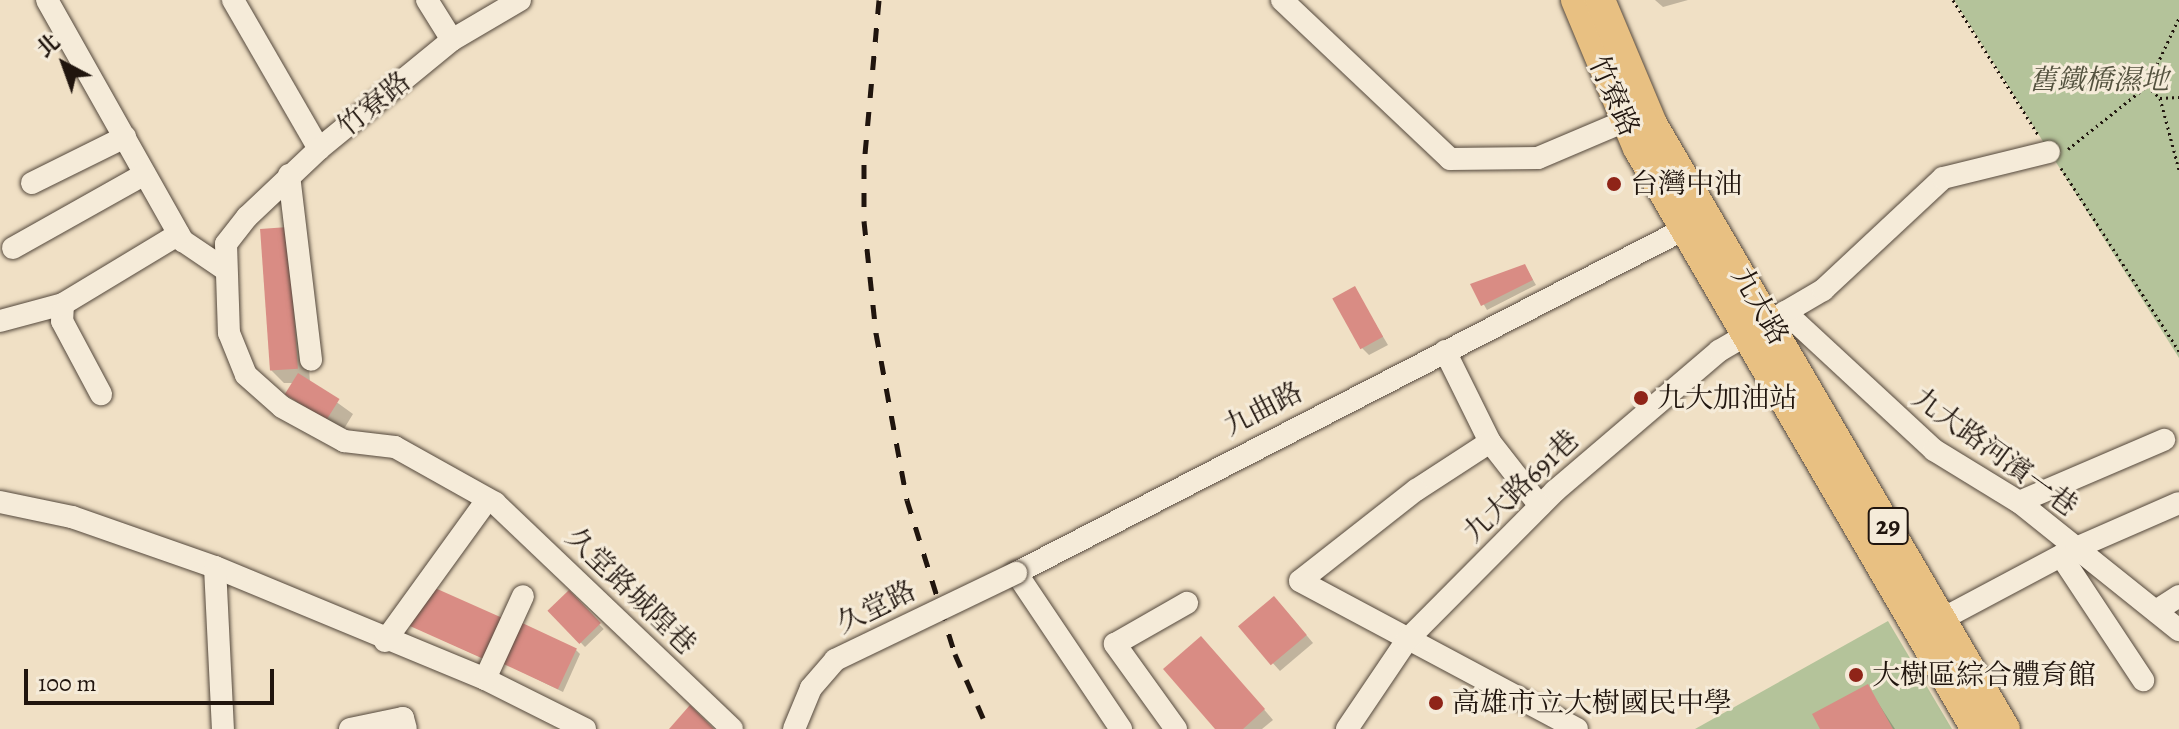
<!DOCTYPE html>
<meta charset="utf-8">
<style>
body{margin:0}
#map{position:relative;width:2179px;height:729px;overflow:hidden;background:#f0e0c5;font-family:Alegreya,"Noto Serif TC",serif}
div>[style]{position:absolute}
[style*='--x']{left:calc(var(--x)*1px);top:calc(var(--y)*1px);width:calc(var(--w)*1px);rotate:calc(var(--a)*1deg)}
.green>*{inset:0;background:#b4c39a}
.shadow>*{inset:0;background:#0003;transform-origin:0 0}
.building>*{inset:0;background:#d98c84;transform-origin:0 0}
.path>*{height:3px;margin-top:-1.5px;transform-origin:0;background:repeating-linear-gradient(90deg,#20150e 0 2px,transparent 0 6px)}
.roads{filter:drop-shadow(0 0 2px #54483c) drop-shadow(0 0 2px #54483c)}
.minor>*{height:22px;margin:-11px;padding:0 11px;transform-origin:11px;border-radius:11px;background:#f5ebd9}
.major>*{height:30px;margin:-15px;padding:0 15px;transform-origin:15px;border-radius:15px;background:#e8c082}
.rail>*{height:5px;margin-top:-2.5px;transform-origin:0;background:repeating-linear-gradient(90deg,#20150e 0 14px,transparent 0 28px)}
.bridges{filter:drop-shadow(0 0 2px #54483c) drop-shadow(0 0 2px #54483c)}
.minor-bridge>*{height:22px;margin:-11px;padding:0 11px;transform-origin:11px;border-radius:11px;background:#f5ebd9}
.dots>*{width:22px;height:22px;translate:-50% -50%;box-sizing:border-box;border:4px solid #f5ebd9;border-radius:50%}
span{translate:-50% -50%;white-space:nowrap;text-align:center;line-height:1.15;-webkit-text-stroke:6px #f5ebd9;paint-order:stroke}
.shield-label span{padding:2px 6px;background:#f5ebd9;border:2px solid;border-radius:6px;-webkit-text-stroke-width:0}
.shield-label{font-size:26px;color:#20150e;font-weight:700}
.park-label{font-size:28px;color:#54523f;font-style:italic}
.street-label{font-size:28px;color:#20150e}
.poi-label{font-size:28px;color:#20150e}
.left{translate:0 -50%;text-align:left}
.north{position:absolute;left:24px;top:24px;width:80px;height:80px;-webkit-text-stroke:6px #f5ebd9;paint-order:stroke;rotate:319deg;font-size:22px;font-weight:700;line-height:32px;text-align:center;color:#20150e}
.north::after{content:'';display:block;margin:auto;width:28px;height:36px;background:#20150e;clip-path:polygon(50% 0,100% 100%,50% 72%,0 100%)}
.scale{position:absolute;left:24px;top:669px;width:250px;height:36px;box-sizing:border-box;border:4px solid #20150e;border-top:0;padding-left:10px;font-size:24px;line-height:28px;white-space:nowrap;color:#20150e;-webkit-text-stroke:6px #f5ebd9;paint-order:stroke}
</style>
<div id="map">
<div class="green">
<div style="clip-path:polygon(1954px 0,2179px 0,2179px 358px)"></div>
<div style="clip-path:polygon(1888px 621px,1952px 729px,1695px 729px)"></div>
</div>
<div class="shadow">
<div style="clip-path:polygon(1655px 0,1688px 0,1663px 7px)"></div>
<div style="clip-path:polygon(301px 243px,310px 383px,353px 414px,342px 432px,301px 407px,288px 393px,294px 383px,284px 383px,271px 370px)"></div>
<div style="clip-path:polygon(1525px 266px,1536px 285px,1487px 310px,1473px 286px)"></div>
<div style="clip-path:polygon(1354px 288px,1388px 345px,1369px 355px,1362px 348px)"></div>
<div style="clip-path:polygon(427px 586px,491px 662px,410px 625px)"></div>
<div style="left:569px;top:593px;width:50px;height:26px;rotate:46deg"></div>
<div style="clip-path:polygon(1281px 605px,1313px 643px,1280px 671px,1240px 627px)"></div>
<div style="clip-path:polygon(1211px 648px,1273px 720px,1262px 729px,1218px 729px)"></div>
<div style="clip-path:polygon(576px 650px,580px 654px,563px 692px,502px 662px)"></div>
<div style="clip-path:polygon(1867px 686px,1895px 729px,1822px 729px)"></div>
</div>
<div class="building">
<div style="left:288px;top:227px;width:142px;height:28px;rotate:86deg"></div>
<div style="clip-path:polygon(1525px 264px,1533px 280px,1481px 306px,1470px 284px)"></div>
<div style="left:1355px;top:286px;width:58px;height:26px;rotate:61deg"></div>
<div style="left:298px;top:373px;width:49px;height:25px;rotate:32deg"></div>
<div style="left:426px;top:584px;width:85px;height:45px;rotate:24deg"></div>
<div style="left:569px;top:590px;width:46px;height:30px;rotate:46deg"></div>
<div style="left:1274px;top:596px;width:51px;height:47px;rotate:50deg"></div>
<div style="left:518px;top:621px;width:65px;height:45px;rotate:25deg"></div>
<div style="clip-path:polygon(1201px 636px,1265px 709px,1243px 729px,1215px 729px,1163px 669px)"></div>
<div style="clip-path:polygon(1868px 684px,1893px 729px,1820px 729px,1812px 714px)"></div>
<div style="clip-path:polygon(690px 705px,714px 729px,669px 729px)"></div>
</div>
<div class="path">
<div style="--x:1953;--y:0;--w:161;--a:57.7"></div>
<div style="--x:2147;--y:86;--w:18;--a:43"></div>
<div style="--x:2160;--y:98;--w:74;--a:75.2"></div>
<div style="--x:2160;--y:98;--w:19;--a:-3"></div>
<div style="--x:2068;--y:149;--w:101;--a:-38.6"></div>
<div style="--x:2147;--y:86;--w:75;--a:-64.8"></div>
<div style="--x:2061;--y:168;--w:218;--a:57.2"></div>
</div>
<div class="roads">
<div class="minor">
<div style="--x:47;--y:0;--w:277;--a:60.6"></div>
<div style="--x:183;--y:241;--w:48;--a:34"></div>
<div style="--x:233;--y:0;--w:172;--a:60"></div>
<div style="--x:427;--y:0;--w:47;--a:58"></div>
<div style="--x:520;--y:0;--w:79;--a:149.5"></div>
<div style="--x:452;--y:40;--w:172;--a:140.7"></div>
<div style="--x:319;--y:149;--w:99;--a:136.6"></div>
<div style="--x:247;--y:217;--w:34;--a:128"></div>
<div style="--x:226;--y:244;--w:89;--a:88.1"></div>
<div style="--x:229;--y:333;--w:45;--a:68"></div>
<div style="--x:246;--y:375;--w:48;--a:41.6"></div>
<div style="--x:282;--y:407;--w:71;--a:28.7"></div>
<div style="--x:344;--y:441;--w:51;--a:6.7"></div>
<div style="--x:395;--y:447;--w:115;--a:29.2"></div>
<div style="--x:495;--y:503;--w:327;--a:43.6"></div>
<div style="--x:1282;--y:0;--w:231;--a:43.4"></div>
<div style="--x:1450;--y:159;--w:88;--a:-0.7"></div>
<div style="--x:1538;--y:158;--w:95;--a:-23"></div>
<div style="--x:289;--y:175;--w:186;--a:83.2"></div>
<div style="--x:32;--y:183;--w:104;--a:-26.3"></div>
<div style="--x:13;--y:248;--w:151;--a:-29.3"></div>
<div style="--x:63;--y:304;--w:17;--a:93"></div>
<div style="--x:62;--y:321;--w:83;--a:61.9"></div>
<div style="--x:1785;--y:312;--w:203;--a:42.8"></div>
<div style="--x:1934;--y:450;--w:100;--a:31.5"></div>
<div style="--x:2019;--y:502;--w:205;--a:38.7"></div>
<div style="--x:0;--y:321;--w:65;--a:-15.1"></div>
<div style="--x:63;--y:304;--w:135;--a:-31.1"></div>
<div style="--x:1445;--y:351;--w:102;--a:63.7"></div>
<div style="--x:1490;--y:442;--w:81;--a:52"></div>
<div style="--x:1490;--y:442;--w:88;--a:147"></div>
<div style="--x:1416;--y:490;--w:147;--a:141.9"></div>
<div style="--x:1300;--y:581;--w:314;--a:28.1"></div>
<div style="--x:0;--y:502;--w:74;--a:11.8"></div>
<div style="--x:72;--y:517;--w:151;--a:19.3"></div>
<div style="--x:215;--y:567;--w:292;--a:22.5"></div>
<div style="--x:485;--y:679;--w:112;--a:26.6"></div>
<div style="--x:2019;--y:502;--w:158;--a:-23.2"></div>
<div style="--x:2061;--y:556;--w:149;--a:56.5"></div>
<div style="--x:215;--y:567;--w:162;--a:87.2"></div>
<div style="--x:2159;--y:609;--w:24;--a:-33"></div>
<div style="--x:1929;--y:626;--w:166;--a:-28"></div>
<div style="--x:2076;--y:548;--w:112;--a:-23.6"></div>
<div style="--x:385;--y:641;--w:174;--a:-54.1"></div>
<div style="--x:485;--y:679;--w:91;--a:-65.4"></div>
<div style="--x:350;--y:729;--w:54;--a:-11.7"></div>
<div style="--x:403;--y:718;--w:11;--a:75"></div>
<div style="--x:1121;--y:729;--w:188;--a:-123.9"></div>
<div style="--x:1016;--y:573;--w:767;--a:-27.23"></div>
<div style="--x:1176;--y:729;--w:105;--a:-125.7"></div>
<div style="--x:1115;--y:644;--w:83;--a:-29.7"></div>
<div style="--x:1347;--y:729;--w:107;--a:-56"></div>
<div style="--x:1407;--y:640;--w:210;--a:-45.2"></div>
<div style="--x:1555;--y:491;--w:216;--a:-40.5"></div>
<div style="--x:1719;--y:351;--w:121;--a:-30.4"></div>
<div style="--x:1823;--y:290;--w:164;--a:-43"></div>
<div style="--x:1943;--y:178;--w:109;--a:-13.8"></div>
</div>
<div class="major">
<div style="--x:1576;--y:0;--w:160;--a:67.3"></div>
<div style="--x:1638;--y:148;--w:672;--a:59.81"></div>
<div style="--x:1600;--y:0;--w:134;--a:67.2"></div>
<div style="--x:1652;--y:124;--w:700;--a:59.74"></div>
</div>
</div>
<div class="rail">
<div style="--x:879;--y:0;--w:165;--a:95.2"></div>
<div style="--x:864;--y:164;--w:57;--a:90"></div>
<div style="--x:864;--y:221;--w:113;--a:83.9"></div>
<div style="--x:876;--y:333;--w:170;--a:79.5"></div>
<div style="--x:907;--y:500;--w:161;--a:72.7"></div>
<div style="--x:955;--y:654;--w:82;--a:66.3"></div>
</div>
<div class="bridges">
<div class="minor-bridge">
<div style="--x:794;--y:729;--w:44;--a:-67.5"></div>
<div style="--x:811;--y:688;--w:37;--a:-49"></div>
<div style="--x:835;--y:660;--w:201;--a:-25.7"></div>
</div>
</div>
<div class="dots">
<div style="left:1614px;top:184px;background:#8f2418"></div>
<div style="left:1641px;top:398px;background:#8f2418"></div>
<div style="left:1856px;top:675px;background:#8f2418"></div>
<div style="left:1436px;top:703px;background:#8f2418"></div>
</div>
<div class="shield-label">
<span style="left:1888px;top:526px">29</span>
</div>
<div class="park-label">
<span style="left:2099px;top:80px">舊鐵橋濕地</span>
</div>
<div class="street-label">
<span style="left:1614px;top:96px;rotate:66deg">竹寮路</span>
<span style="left:374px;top:104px;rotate:-39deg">竹寮路</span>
<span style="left:1760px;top:306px;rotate:60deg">九大路</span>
<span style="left:1263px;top:409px;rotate:-27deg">九曲路</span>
<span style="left:1995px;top:452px;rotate:36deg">九大路河濱一巷</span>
<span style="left:1521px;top:486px;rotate:-44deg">九大路691巷</span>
<span style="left:631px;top:591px;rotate:44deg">久堂路城隍巷</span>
<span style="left:876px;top:607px;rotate:-26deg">久堂路</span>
</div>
<div class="poi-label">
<span class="left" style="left:1630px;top:184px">台灣中油</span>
<span class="left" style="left:1657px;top:398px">九大加油站</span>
<span class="left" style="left:1872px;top:675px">大樹區綜合體育館</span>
<span class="left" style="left:1452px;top:703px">高雄市立大樹國民中學</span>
</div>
<div class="north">北</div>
<div class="scale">100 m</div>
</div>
